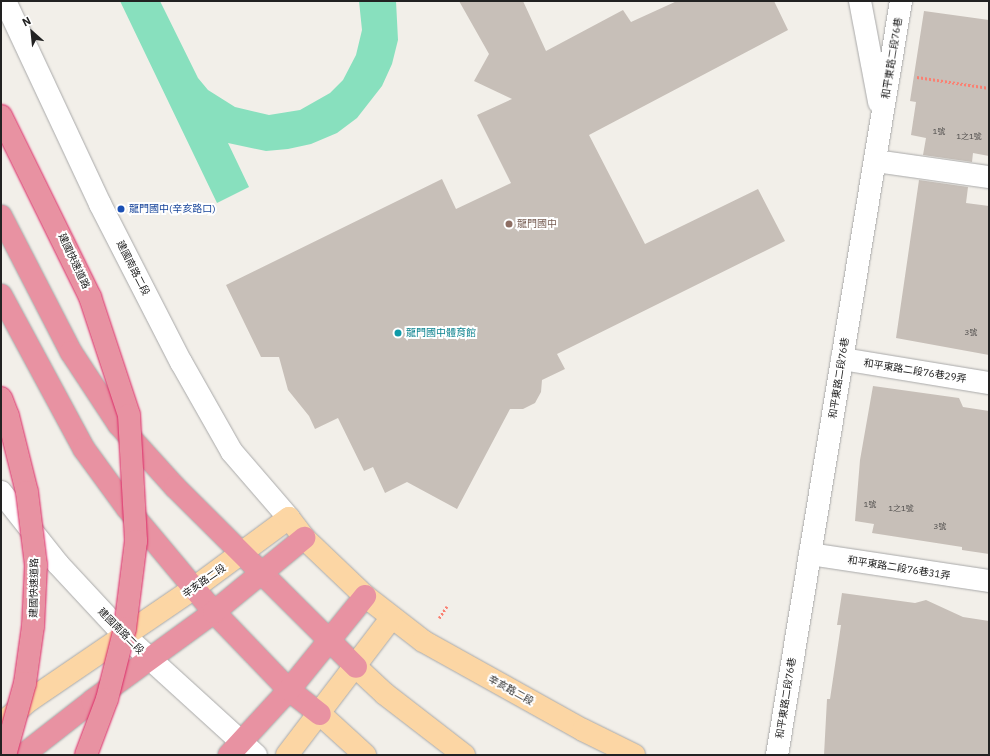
<!DOCTYPE html>
<meta charset="utf-8">
<style>
body{margin:0}
#map{position:relative;width:990px;height:756px;overflow:hidden;background:#f2efe9;font-family:"IBM Plex Sans","Noto Sans TC",sans-serif}
div>[style]{position:absolute}
[style*='--x']{left:calc(var(--x)*1px);top:calc(var(--y)*1px);width:calc(var(--w)*1px);rotate:calc(var(--a)*1deg)}
.pitch>*{inset:0;background:#88e0be}
.building>*{inset:0;background:#c7bfb8}
.path>*{height:2.5px;margin-top:-1.25px;transform-origin:0;background:repeating-linear-gradient(90deg,#fa8072 0 2px,transparent 0 4px)}
.roads{filter:drop-shadow(0 0 1px #a9a9a9) drop-shadow(0 0 1px #a9a9a9)}
.minor>*{height:22px;margin:-11px;padding:0 11px;transform-origin:11px;border-radius:11px;background:#fff}
.major>*{height:22px;margin:-11px;padding:0 11px;transform-origin:11px;border-radius:11px;background:#fcd6a4}
.highway>*{height:22px;margin:-11px;padding:0 11px;transform-origin:11px;border-radius:11px;background:#e892a2}
.bridges{filter:drop-shadow(0 0 1px #dc2a67) drop-shadow(0 0 1px #dc2a67)}
.highway-bridge>*{height:22px;margin:-11px;padding:0 11px;transform-origin:11px;border-radius:11px;background:#e892a2}
.dots>*{width:11px;height:11px;translate:-50% -50%;box-sizing:border-box;border:2px solid #fff;border-radius:50%}
span{translate:-50% -50%;white-space:nowrap;text-align:center;line-height:1.15;-webkit-text-stroke:4px #fff;paint-order:stroke}
.number-label{font-size:8px;color:#4b4948}
.number-label span{-webkit-text-stroke-width:0}
.street-label{font-size:10px;color:#222}
.transit-label{font-size:10px;color:#164399}
.left{translate:0 -50%;text-align:left}
.education-label{font-size:10px;color:#785e54}
.culture-label{font-size:10px;color:#0d838f}
.frame{position:absolute;inset:0;border:2px solid #222;pointer-events:none}
.north{position:absolute;left:12px;top:12px;width:40px;height:40px;-webkit-text-stroke:3px #fff;paint-order:stroke;rotate:333deg;font-size:11px;font-weight:700;line-height:16px;text-align:center;color:#222}
.north::after{content:'';display:block;margin:auto;width:14px;height:18px;background:#222;clip-path:polygon(50% 0,100% 100%,50% 72%,0 100%)}
</style>
<div id="map">
<div class="pitch">
<div style="clip-path:polygon(120px 1px,160px 1px,198px 78px,208px 90px,235px 107px,269px 115px,300px 110px,330px 93px,343px 80px,356px 55px,362px 30px,359px 1px,396px 1px,398px 40px,392px 64px,382px 86px,357px 118px,337px 133px,311px 144px,288px 149px,266px 151px,228px 143px,249px 187px,217px 203px)"></div>
</div>
<div class="building">
<div style="clip-path:polygon(459px 1px,523px 1px,546px 51px,623px 10px,631px 22px,677px 1px,774px 1px,788px 30px,589px 135px,645px 244px,758px 189px,785px 241px,557px 354px,565px 369px,542px 380px,541px 392px,535px 403px,523px 409px,510px 409px,457px 509px,407px 482px,385px 493px,373px 467px,364px 471px,338px 418px,315px 429px,309px 416px,288px 390px,279px 357px,261px 357px,226px 285px,442px 179px,456px 209px,511px 183px,477px 115px,512px 99px,474px 81px,489px 54px)"></div>
<div style="clip-path:polygon(924px 11px,989px 20px,989px 156px,973px 153px,972px 162px,923px 155px,926px 138px,911px 135px,916px 102px,910px 101px)"></div>
<div style="clip-path:polygon(919px 180px,968px 187px,966px 203px,989px 206px,989px 355px,896px 338px)"></div>
<div style="clip-path:polygon(873px 386px,959px 398px,963px 407px,989px 411px,989px 554px,962px 550px,962px 547px,872px 533px,874px 524px,855px 521px,860px 460px)"></div>
<div style="clip-path:polygon(842px 593px,915px 603px,926px 600px,963px 617px,989px 621px,989px 755px,824px 755px,827px 699px,830px 699px,841px 625px,837px 625px)"></div>
</div>
<div class="path">
<div style="--x:917;--y:77;--w:73;--a:8.7"></div>
<div style="--x:439;--y:618;--w:14;--a:-56"></div>
</div>
<div class="roads">
<div class="minor">
<div style="--x:5;--y:1;--w:224;--a:64.9"></div>
<div style="--x:100;--y:204;--w:178;--a:62.9"></div>
<div style="--x:181;--y:362;--w:103;--a:60.5"></div>
<div style="--x:232;--y:452;--w:87;--a:49.2"></div>
<div style="--x:860;--y:1;--w:103;--a:79.3"></div>
<div style="--x:875;--y:161;--w:115;--a:8"></div>
<div style="--x:842;--y:359;--w:149;--a:9.3"></div>
<div style="--x:1;--y:492;--w:92;--a:51.6"></div>
<div style="--x:58;--y:564;--w:98;--a:47.1"></div>
<div style="--x:125;--y:636;--w:177;--a:42.3"></div>
<div style="--x:810;--y:554;--w:181;--a:8.6"></div>
<div style="--x:777;--y:755;--w:764;--a:-80.66"></div>
</div>
<div class="major">
<div style="--x:356;--y:667;--w:40;--a:43"></div>
<div style="--x:385;--y:694;--w:100;--a:37.7"></div>
<div style="--x:320;--y:714;--w:61;--a:42.3"></div>
<div style="--x:1;--y:724;--w:38;--a:-40"></div>
<div style="--x:30;--y:700;--w:199;--a:-34.3"></div>
<div style="--x:194;--y:588;--w:118;--a:-36.4"></div>
<div style="--x:289;--y:518;--w:25;--a:53"></div>
<div style="--x:304;--y:538;--w:84;--a:43.6"></div>
<div style="--x:365;--y:596;--w:73;--a:37.8"></div>
<div style="--x:423;--y:641;--w:183;--a:29.1"></div>
<div style="--x:583;--y:730;--w:57;--a:26.1"></div>
<div style="--x:287;--y:755;--w:173;--a:-52.7"></div>
</div>
<div class="highway">
<div style="--x:1;--y:216;--w:153;--a:62.8"></div>
<div style="--x:71;--y:352;--w:87;--a:56.7"></div>
<div style="--x:119;--y:425;--w:84;--a:47.9"></div>
<div style="--x:175;--y:487;--w:255;--a:44.8"></div>
<div style="--x:1;--y:295;--w:175;--a:61.7"></div>
<div style="--x:84;--y:449;--w:73;--a:53.9"></div>
<div style="--x:127;--y:508;--w:136;--a:50.1"></div>
<div style="--x:214;--y:612;--w:108;--a:46.1"></div>
<div style="--x:289;--y:690;--w:39;--a:38"></div>
<div style="--x:23;--y:755;--w:88;--a:-38"></div>
<div style="--x:92;--y:701;--w:151;--a:-36.1"></div>
<div style="--x:214;--y:612;--w:117;--a:-39.4"></div>
<div style="--x:229;--y:755;--w:88;--a:-47.3"></div>
<div style="--x:289;--y:690;--w:121;--a:-51"></div>
</div>
</div>
<div class="bridges">
<div class="highway-bridge">
<div style="--x:1;--y:116;--w:202;--a:63.8"></div>
<div style="--x:90;--y:297;--w:124;--a:71.7"></div>
<div style="--x:129;--y:415;--w:126;--a:86.8"></div>
<div style="--x:136;--y:541;--w:88;--a:97.2"></div>
<div style="--x:125;--y:628;--w:73;--a:104.2"></div>
<div style="--x:107;--y:699;--w:60;--a:110.6"></div>
<div style="--x:1;--y:398;--w:19;--a:69"></div>
<div style="--x:8;--y:416;--w:78;--a:76"></div>
<div style="--x:27;--y:492;--w:74;--a:83"></div>
<div style="--x:36;--y:565;--w:61;--a:92.8"></div>
<div style="--x:33;--y:626;--w:58;--a:98"></div>
<div style="--x:25;--y:683;--w:75;--a:105.5"></div>
</div>
</div>
<div class="dots">
<div style="left:121px;top:209px;background:#1a4fb4"></div>
<div style="left:509px;top:224px;background:#8d6e63"></div>
<div style="left:398px;top:333px;background:#0f9aa8"></div>
</div>
<div class="number-label">
<span style="left:939px;top:132px">1號</span>
<span style="left:969px;top:137px">1之1號</span>
<span style="left:971px;top:333px">3號</span>
<span style="left:870px;top:505px">1號</span>
<span style="left:901px;top:509px">1之1號</span>
<span style="left:940px;top:527px">3號</span>
</div>
<div class="street-label">
<span style="left:892px;top:58px;rotate:-81deg">和平東路二段76巷</span>
<span style="left:74px;top:261px;rotate:65deg">建國快速道路</span>
<span style="left:133px;top:268px;rotate:63deg">建國南路二段</span>
<span style="left:915px;top:371px;rotate:9deg">和平東路二段76巷29弄</span>
<span style="left:839px;top:378px;rotate:-81deg">和平東路二段76巷</span>
<span style="left:899px;top:568px;rotate:9deg">和平東路二段76巷31弄</span>
<span style="left:204px;top:581px;rotate:-35deg">辛亥路二段</span>
<span style="left:34px;top:588px;rotate:-89deg">建國快速道路</span>
<span style="left:121px;top:631px;rotate:45deg">建國南路二段</span>
<span style="left:511px;top:690px;rotate:29deg">辛亥路二段</span>
<span style="left:786px;top:698px;rotate:-81deg">和平東路二段76巷</span>
</div>
<div class="transit-label">
<span class="left" style="left:129px;top:209px">龍門國中(辛亥路口)</span>
</div>
<div class="education-label">
<span class="left" style="left:517px;top:224px">龍門國中</span>
</div>
<div class="culture-label">
<span class="left" style="left:406px;top:333px">龍門國中體育館</span>
</div>
<div class="frame"></div>
<div class="north">N</div>
</div>
